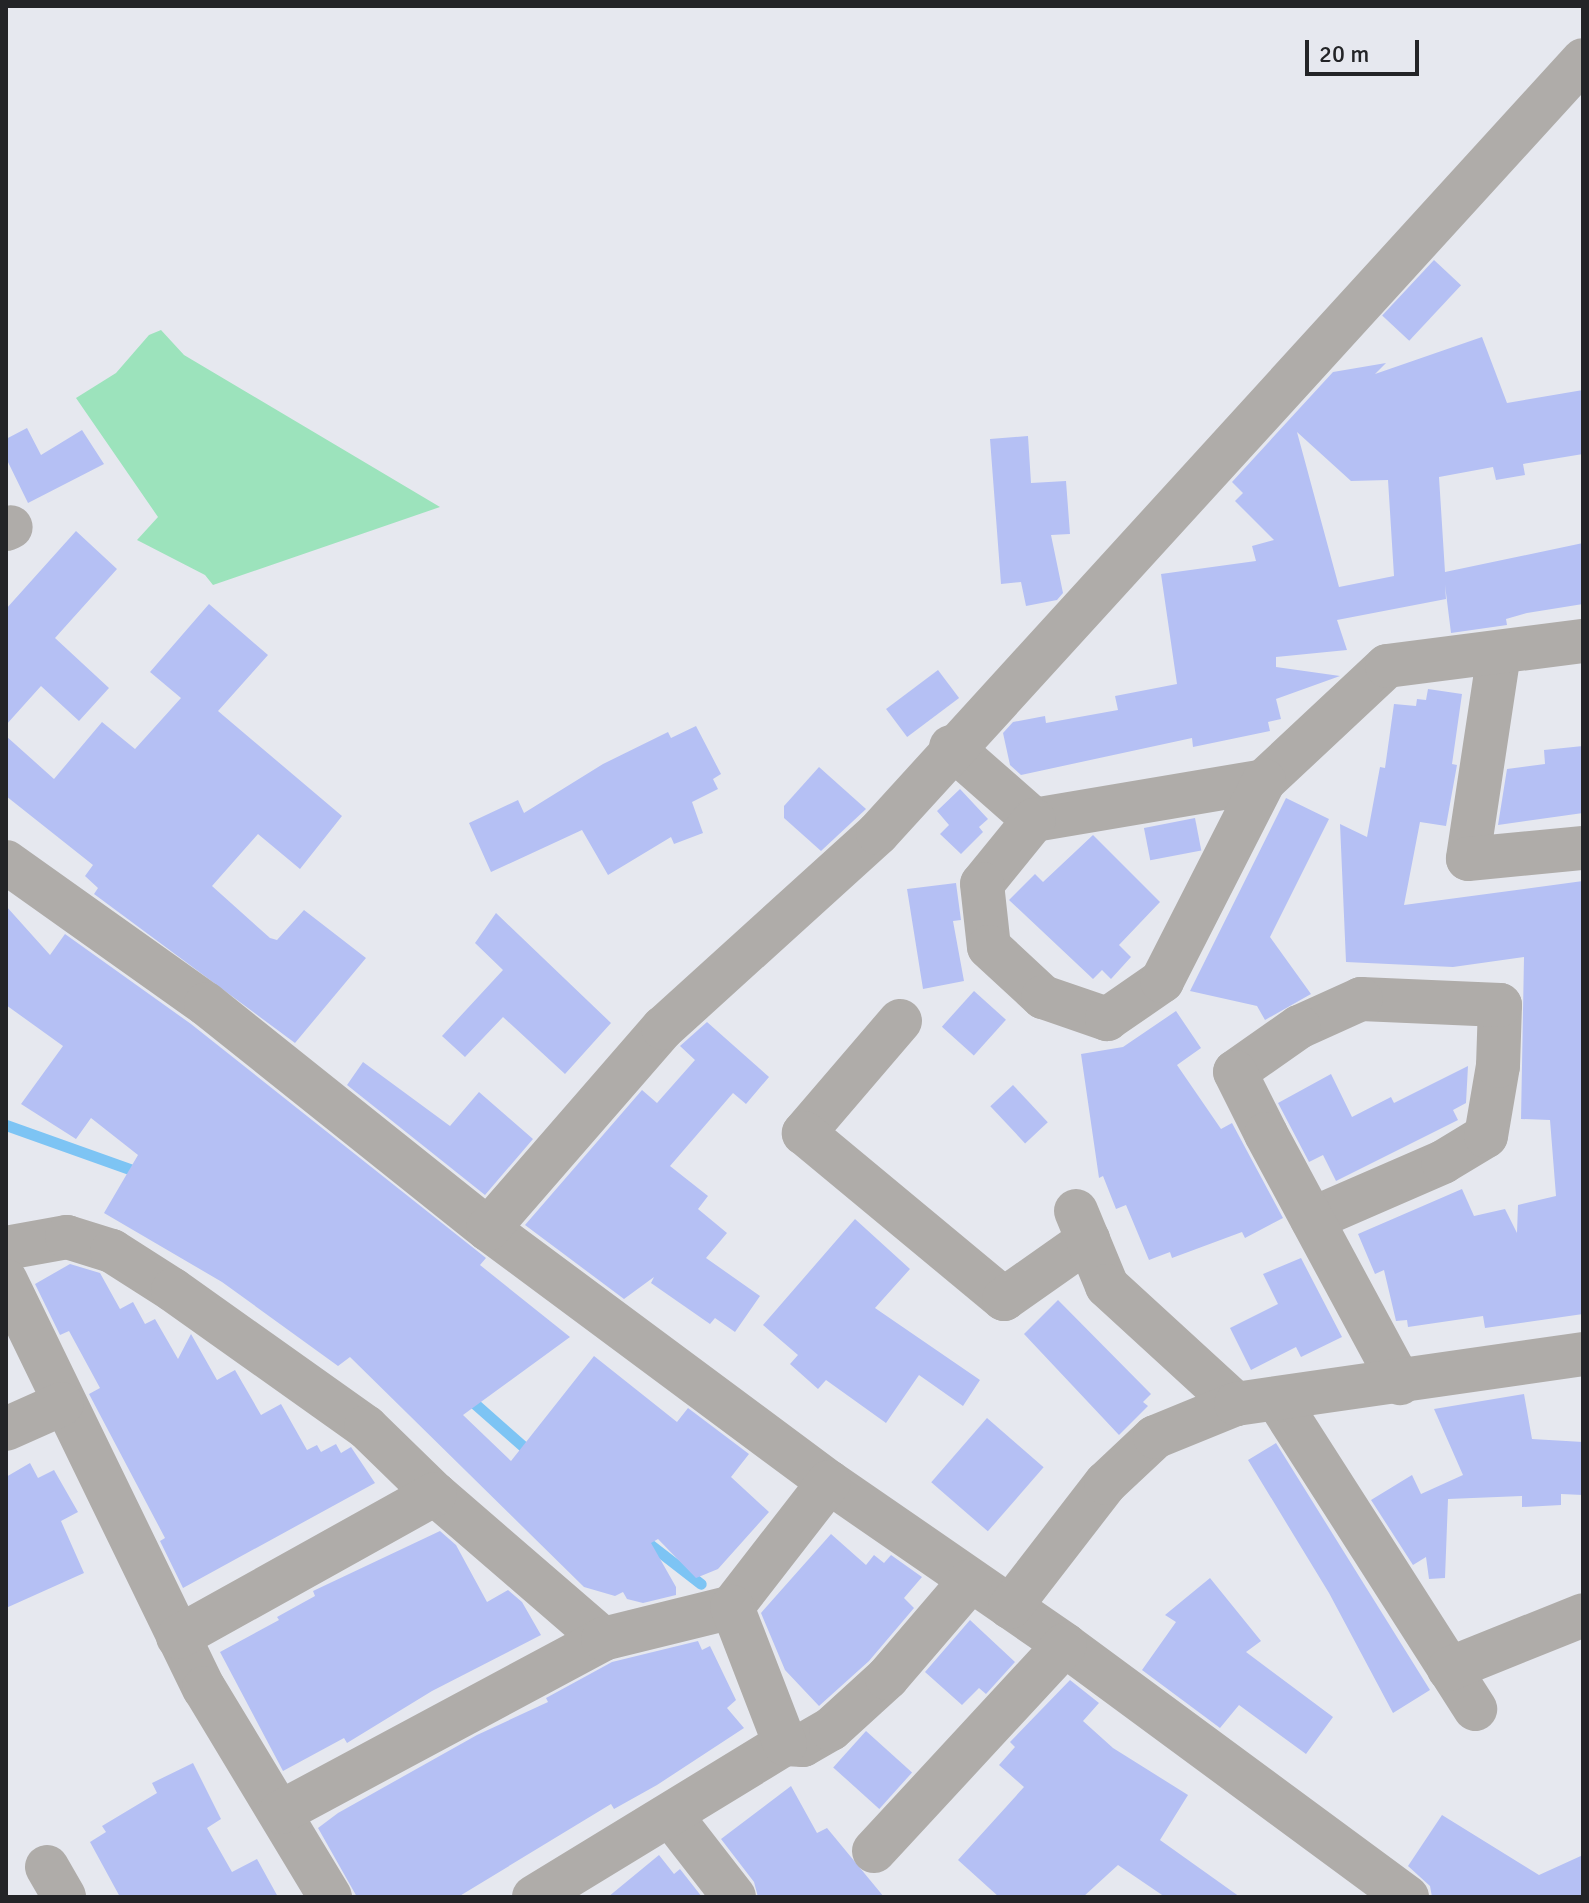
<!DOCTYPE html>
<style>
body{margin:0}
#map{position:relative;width:1589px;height:1903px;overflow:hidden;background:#e6e8ef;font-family:Signika,sans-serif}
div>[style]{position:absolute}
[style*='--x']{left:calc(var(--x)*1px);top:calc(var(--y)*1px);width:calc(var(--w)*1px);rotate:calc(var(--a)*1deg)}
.green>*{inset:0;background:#9ce3bc}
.stream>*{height:11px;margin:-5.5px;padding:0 5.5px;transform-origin:5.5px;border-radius:5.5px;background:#7dc4f4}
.building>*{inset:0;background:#b5c0f4;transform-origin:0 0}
.minor>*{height:44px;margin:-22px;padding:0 22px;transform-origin:22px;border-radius:22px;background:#afaca9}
span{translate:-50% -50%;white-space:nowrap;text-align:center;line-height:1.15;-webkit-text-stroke:6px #e6e8ef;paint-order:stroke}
.frame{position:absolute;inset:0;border:8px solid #232427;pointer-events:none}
.scale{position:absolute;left:1305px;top:40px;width:114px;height:36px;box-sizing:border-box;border:4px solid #232427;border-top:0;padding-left:10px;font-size:24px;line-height:28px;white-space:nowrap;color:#232427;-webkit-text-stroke:6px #e6e8ef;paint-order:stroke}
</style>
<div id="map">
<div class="green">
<div style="clip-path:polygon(161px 330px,184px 355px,440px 507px,213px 585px,205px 575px,137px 540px,158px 517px,76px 398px,116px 373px,149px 335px)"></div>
</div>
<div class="stream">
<div style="--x:6;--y:1125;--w:143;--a:19.6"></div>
<div style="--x:466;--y:1396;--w:91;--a:41.4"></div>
<div style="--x:643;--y:1539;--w:73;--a:37.8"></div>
</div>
<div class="building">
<div style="left:1434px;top:260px;width:37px;height:76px;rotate:43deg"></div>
<div style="clip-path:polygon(evenodd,1482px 337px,1507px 403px,1583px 390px,1583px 454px,1523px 464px,1525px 475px,1496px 480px,1493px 467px,1439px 477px,1445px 572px,1583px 543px,1583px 604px,1527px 613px,1506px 619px,1507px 625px,1451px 633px,1445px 585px,1446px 599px,1337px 620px,1347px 650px,1276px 657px,1276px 667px,1340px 676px,1276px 699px,1281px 719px,1268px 722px,1270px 731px,1193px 747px,1192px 738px,1021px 775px,1010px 765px,1003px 733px,1013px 722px,1045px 716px,1046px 723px,1118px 710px,1115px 696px,1177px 684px,1161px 574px,1256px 561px,1252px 546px,1274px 540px,1235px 501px,1243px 493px,1232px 482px,1333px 372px,1386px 363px,1375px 374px,1482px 337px,1297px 432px,1351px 481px,1388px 480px,1394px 576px,1339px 587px,1297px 432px)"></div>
<div style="clip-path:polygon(27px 428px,41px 455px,82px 430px,104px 464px,28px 503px,6px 458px,6px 439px)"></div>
<div style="clip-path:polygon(1028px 436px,1031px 483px,1066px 481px,1070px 534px,1051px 535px,1063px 593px,1057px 600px,1026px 606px,1021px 582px,1001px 584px,990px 439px)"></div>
<div style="clip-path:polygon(76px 531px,117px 569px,55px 638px,109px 688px,79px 721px,41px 686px,6px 725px,6px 609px)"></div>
<div style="clip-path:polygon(209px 604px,268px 655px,218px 711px,342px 816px,300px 869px,258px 834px,212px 886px,270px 938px,277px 940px,304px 910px,366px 958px,295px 1043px,94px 894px,98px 888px,85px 876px,93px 865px,6px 796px,6px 736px,54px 779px,102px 722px,135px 749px,181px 698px,150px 672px)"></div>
<div style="left:938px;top:670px;width:35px;height:65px;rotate:53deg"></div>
<div style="clip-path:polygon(1428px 689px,1462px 694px,1452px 764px,1457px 765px,1446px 826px,1420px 822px,1404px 905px,1583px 881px,1583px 1314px,1485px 1328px,1483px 1316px,1408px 1327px,1407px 1320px,1396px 1321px,1384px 1270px,1375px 1274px,1358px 1234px,1462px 1189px,1474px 1216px,1505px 1209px,1517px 1233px,1518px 1205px,1556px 1196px,1550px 1120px,1521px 1119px,1524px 957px,1453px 967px,1346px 962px,1340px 824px,1367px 837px,1380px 767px,1385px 768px,1394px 704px,1416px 706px,1417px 699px,1426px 700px)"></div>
<div style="clip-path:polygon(696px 726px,721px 774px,713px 779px,718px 789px,692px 802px,703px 833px,674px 844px,671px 837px,608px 875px,582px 830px,491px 872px,469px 823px,518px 800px,524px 813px,603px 764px,668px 732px,671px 738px)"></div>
<div style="clip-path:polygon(1583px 746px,1583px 813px,1498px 825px,1507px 769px,1545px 764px,1544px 750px)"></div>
<div style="clip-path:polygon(819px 767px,866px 809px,821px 851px,784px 818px,784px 806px)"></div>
<div style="clip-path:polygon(960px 789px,988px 819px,979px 827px,983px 832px,961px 854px,940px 834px,949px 825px,937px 811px)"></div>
<div style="clip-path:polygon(1286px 798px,1329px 819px,1270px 937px,1311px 994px,1265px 1020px,1257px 1006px,1190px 991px)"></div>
<div style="left:1195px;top:818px;width:33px;height:52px;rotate:79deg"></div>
<div style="clip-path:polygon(1093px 835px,1160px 902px,1119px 945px,1131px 957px,1111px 979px,1102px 970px,1093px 979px,1009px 900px,1035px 874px,1043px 882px)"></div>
<div style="clip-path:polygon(956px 883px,961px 920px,953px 921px,964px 981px,923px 989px,907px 889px)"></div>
<div style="clip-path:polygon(6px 906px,50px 955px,65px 934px,191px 1024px,486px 1258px,480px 1265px,570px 1337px,463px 1415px,511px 1461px,594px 1356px,677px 1422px,688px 1408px,749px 1454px,731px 1477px,769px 1512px,718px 1569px,696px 1578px,658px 1539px,651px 1543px,676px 1587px,676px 1595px,643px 1603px,627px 1599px,623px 1592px,615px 1596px,584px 1587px,350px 1357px,338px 1366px,222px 1282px,104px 1213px,138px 1155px,91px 1118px,76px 1139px,21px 1104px,63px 1046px,6px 1005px)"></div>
<div style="clip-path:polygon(496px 913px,611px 1023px,565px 1074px,503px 1017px,465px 1057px,442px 1036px,503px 970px,475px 943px)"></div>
<div style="left:974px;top:991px;width:43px;height:48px;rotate:42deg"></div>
<div style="clip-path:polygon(1176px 1011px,1201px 1048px,1177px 1065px,1221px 1129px,1232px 1123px,1283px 1218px,1245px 1238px,1242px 1232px,1172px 1258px,1170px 1252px,1149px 1260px,1126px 1205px,1116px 1209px,1103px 1176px,1099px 1178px,1081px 1054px,1123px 1047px)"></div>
<div style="clip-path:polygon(707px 1022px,769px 1077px,746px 1104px,733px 1093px,670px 1166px,708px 1196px,698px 1209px,727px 1233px,706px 1258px,760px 1296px,735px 1332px,715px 1318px,710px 1324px,651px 1283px,654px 1277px,624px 1299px,525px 1225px,642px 1090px,657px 1103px,695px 1060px,680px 1046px)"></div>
<div style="clip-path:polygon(363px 1062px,450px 1126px,479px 1092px,533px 1139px,485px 1195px,347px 1085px)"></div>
<div style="clip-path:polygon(1468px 1066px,1466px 1103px,1453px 1110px,1458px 1120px,1336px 1181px,1323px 1155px,1309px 1162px,1278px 1103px,1331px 1074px,1352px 1117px,1391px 1097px,1394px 1103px)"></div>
<div style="left:1013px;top:1085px;width:51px;height:31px;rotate:47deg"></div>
<div style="clip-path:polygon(855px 1219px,910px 1269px,875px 1308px,980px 1380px,963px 1406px,919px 1375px,886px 1423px,826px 1380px,818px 1389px,790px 1364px,798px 1355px,763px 1325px)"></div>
<div style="clip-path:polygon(1301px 1258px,1342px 1337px,1301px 1357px,1296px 1347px,1251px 1370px,1230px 1328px,1278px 1304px,1263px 1274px)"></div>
<div style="clip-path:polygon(70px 1264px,100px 1273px,120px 1309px,133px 1302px,145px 1324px,155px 1319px,178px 1359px,191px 1334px,217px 1380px,235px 1370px,261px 1415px,281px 1404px,307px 1450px,317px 1445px,321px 1452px,336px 1444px,341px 1453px,351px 1447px,375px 1483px,183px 1588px,160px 1541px,165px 1538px,89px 1394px,100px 1388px,69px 1331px,60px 1335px,35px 1284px)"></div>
<div style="clip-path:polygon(1058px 1300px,1151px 1394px,1143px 1402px,1148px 1406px,1119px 1435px,1024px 1334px)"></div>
<div style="clip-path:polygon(1524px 1394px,1532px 1439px,1583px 1442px,1583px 1495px,1561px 1494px,1561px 1505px,1522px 1507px,1522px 1496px,1448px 1499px,1445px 1578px,1429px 1579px,1426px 1557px,1413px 1565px,1371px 1500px,1412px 1475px,1421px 1494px,1463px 1475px,1434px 1409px)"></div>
<div style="left:987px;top:1418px;width:75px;height:85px;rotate:41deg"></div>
<div style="clip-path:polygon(1276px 1443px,1430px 1690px,1393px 1713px,1329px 1593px,1248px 1460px)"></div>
<div style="clip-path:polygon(30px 1463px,38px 1478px,54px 1470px,78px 1512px,61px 1521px,84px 1573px,6px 1608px,6px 1477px)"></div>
<div style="clip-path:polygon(440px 1531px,456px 1545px,487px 1602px,508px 1590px,522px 1602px,541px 1635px,432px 1691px,347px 1743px,344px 1738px,283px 1771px,220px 1652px,279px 1620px,277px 1617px,315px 1596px,313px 1591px)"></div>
<div style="clip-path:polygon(831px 1534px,866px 1565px,874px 1555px,884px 1563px,891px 1555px,922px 1577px,904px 1598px,914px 1608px,869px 1661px,819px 1706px,785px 1670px,761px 1613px)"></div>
<div style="clip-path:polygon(1210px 1578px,1261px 1641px,1246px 1652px,1333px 1717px,1306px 1754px,1239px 1705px,1220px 1728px,1142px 1670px,1176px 1622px,1165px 1615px)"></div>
<div style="clip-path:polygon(970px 1620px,1015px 1662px,986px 1694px,979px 1688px,962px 1705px,925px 1672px)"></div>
<div style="clip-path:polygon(698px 1641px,702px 1650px,710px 1646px,736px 1700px,727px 1708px,744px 1728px,657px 1785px,614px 1809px,611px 1804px,458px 1897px,357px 1897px,318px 1828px,338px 1813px,477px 1735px,548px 1702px,546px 1698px,612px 1662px)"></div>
<div style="clip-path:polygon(1070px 1680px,1099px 1703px,1083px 1721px,1113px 1748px,1188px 1795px,1160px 1840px,1240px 1897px,1165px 1897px,1118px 1865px,1083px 1897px,999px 1897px,958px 1860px,1024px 1787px,999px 1765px,1015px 1747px,1010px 1742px)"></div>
<div style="left:866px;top:1731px;width:62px;height:49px;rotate:42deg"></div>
<div style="clip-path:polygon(193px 1763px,221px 1819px,207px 1828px,232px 1872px,257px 1859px,278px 1897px,120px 1897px,90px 1842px,106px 1832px,102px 1826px,157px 1793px,152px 1783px)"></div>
<div style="clip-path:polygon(791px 1786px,817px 1833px,827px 1828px,884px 1897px,758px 1897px,754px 1882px,721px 1839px)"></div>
<div style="clip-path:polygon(1442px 1815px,1539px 1875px,1583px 1855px,1583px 1897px,1432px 1897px,1430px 1886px,1408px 1866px)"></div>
<div style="clip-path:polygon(659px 1855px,674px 1874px,680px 1869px,702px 1897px,608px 1897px)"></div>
</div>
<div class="minor">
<div style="--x:6;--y:529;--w:5;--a:-22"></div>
<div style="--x:1499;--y:653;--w:208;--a:98.6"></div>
<div style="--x:1468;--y:859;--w:116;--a:-5.5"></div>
<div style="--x:951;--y:747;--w:111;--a:41.3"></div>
<div style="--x:1034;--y:820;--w:233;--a:-9.6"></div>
<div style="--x:1264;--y:781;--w:168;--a:-43.1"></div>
<div style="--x:1387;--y:666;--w:198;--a:-7.3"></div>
<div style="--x:1034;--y:820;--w:82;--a:129.1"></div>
<div style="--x:982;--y:884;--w:63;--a:83.7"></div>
<div style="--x:989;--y:947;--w:74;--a:42.8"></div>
<div style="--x:1043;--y:997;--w:68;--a:19"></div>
<div style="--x:1107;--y:1019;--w:67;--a:-34.6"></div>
<div style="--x:1162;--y:981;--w:225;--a:-63"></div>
<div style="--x:6;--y:862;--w:245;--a:35.4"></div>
<div style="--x:206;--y:1004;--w:361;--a:38.6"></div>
<div style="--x:488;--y:1229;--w:425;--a:36.6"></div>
<div style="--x:829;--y:1482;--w:287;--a:34.6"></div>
<div style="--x:1065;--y:1645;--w:425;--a:36.4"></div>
<div style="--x:900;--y:1021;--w:148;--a:130.6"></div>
<div style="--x:804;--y:1133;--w:260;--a:39.7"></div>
<div style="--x:1004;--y:1299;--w:103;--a:-35.1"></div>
<div style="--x:1076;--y:1211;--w:81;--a:67.5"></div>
<div style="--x:1107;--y:1286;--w:175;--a:42.5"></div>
<div style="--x:1312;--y:1219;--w:143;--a:-23.5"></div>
<div style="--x:1443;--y:1162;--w:50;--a:-31.2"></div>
<div style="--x:1486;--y:1136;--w:71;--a:-80.3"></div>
<div style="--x:1498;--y:1066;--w:61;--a:-88.1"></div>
<div style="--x:1500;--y:1005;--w:139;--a:-177.5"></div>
<div style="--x:1361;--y:999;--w:68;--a:155.7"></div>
<div style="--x:1299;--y:1027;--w:78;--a:144.9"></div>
<div style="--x:1235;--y:1072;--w:69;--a:63.4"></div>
<div style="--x:1266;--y:1134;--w:283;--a:61.7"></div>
<div style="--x:488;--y:1229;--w:267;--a:-49"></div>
<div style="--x:663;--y:1028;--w:290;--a:-42.2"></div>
<div style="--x:878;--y:833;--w:1046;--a:-47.63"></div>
<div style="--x:6;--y:1248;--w:62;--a:-10.2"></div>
<div style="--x:67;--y:1237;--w:47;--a:17.3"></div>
<div style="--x:112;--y:1251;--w:72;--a:32.6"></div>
<div style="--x:173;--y:1290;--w:237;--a:35.4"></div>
<div style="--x:366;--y:1427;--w:96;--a:44.2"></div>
<div style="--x:435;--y:1494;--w:222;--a:40.8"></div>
<div style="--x:6;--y:1281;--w:453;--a:64.1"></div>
<div style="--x:204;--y:1688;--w:244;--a:58.9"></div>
<div style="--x:1277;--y:1399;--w:368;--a:57.4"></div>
<div style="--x:6;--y:1429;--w:61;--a:-24.1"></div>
<div style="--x:1010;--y:1607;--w:157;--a:-52.3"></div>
<div style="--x:1106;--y:1483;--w:67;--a:-43.2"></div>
<div style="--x:1155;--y:1437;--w:87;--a:-22.2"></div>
<div style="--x:1236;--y:1404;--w:351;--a:-8.2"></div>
<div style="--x:178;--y:1637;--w:294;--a:-29.1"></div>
<div style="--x:1449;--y:1669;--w:144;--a:-21.9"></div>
<div style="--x:785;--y:1744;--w:18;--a:3"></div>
<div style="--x:803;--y:1745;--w:32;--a:-30"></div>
<div style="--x:831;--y:1729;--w:76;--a:-42.3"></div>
<div style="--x:887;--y:1678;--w:128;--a:-49.4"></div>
<div style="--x:281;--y:1812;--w:366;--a:-28.2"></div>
<div style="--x:603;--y:1639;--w:133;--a:-13.9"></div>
<div style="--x:732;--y:1607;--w:158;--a:-52.2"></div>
<div style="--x:672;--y:1817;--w:101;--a:52.2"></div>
<div style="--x:874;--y:1851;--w:281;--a:-47.2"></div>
<div style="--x:47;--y:1867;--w:34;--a:60"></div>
<div style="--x:534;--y:1897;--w:294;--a:-31.4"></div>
<div style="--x:785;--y:1744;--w:147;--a:-111.1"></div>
</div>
<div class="frame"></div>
<div class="scale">20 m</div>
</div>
